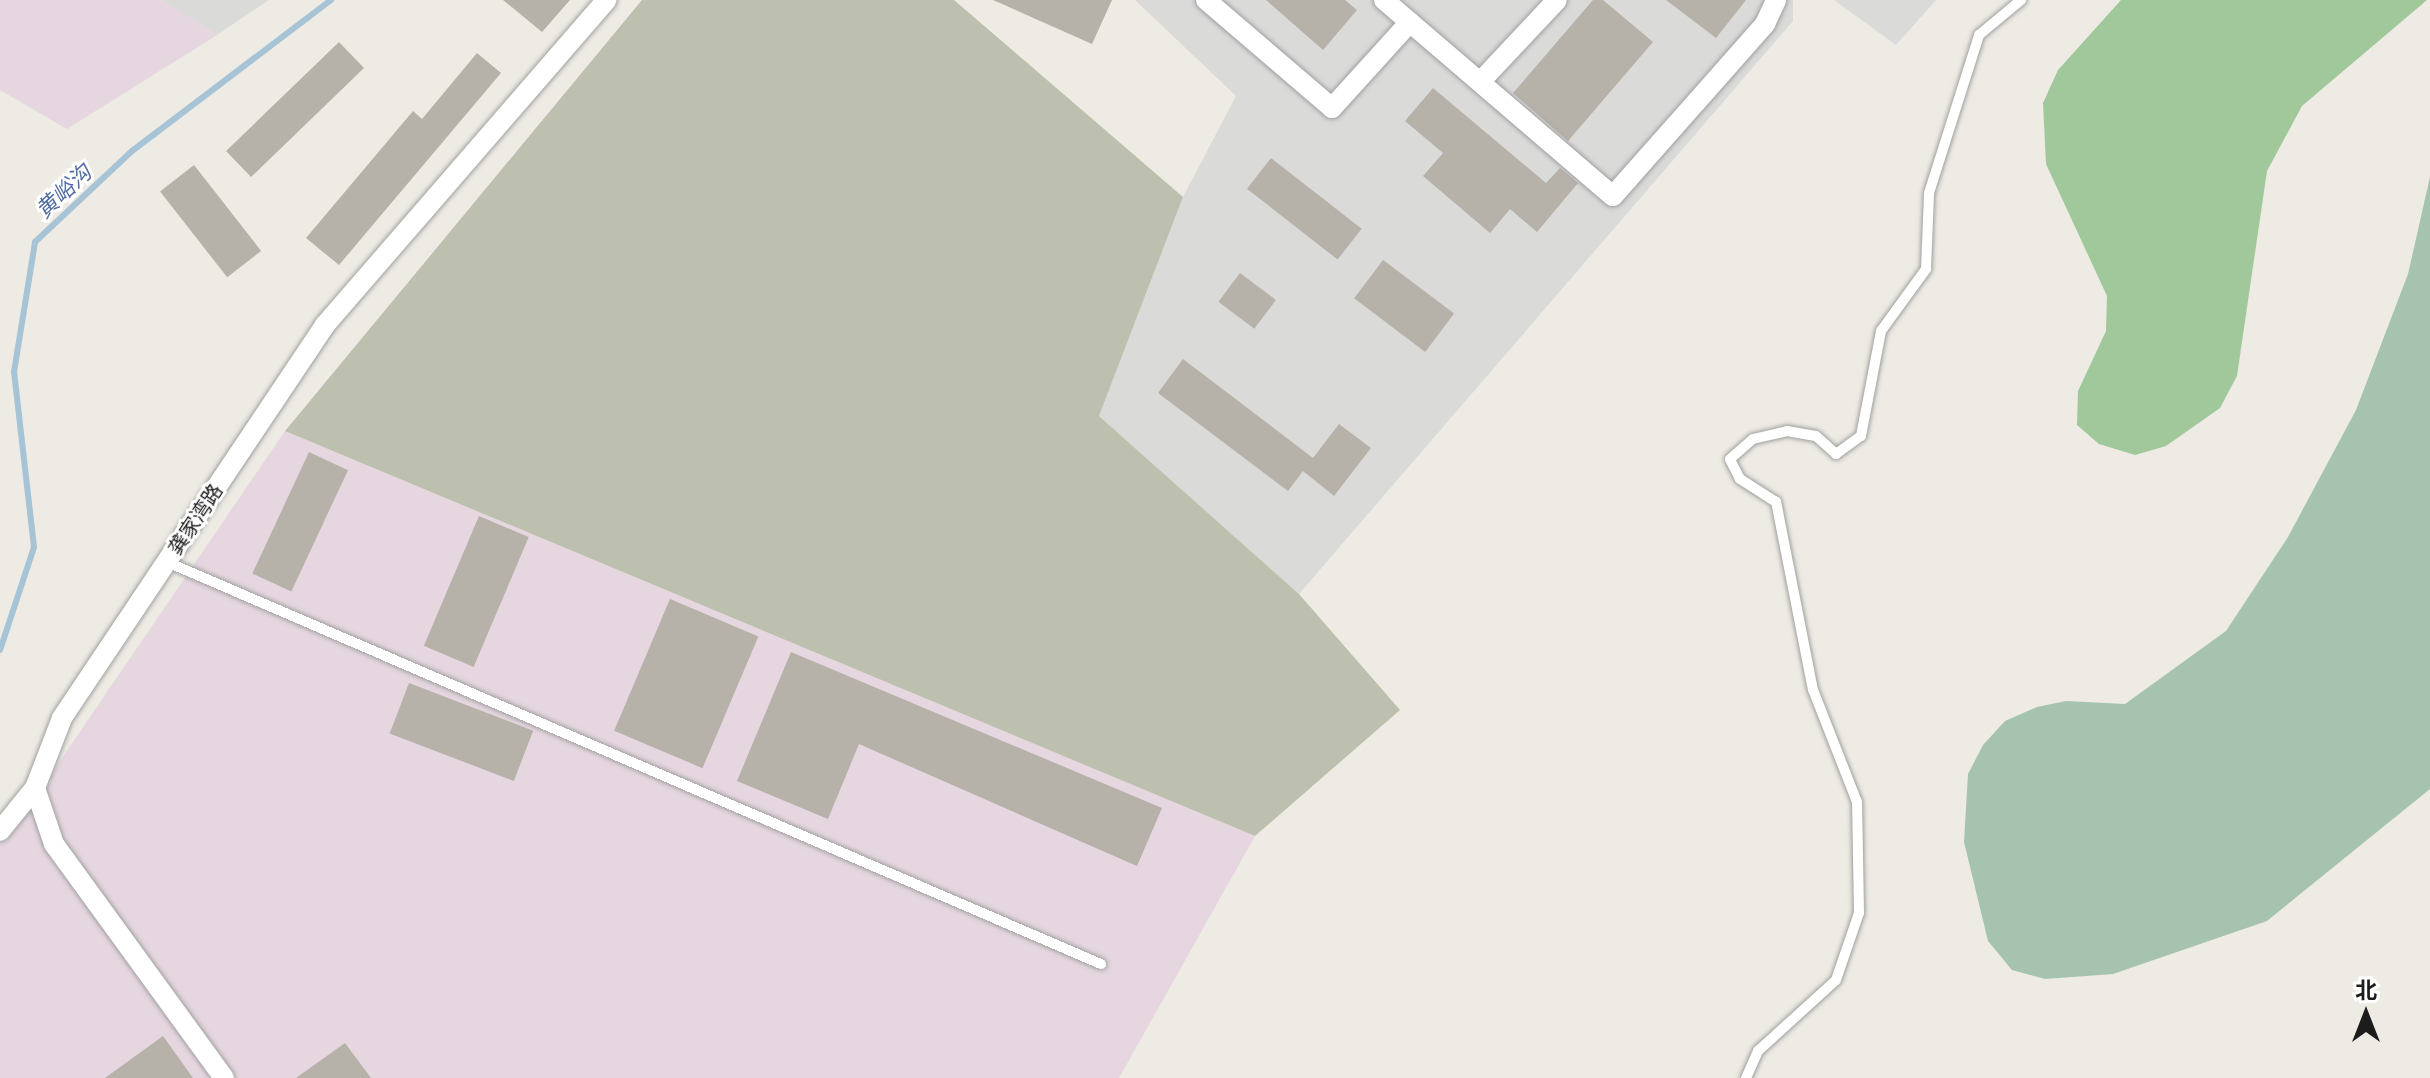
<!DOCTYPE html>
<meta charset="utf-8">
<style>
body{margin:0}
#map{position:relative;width:2430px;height:1078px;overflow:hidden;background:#edebe3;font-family:Ubuntu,"Noto Sans SC",sans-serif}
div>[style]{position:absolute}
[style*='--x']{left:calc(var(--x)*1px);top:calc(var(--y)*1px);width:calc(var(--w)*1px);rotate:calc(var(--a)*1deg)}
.residential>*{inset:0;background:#dadad9}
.industrial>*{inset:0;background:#e5d6df}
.construction>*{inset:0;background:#bdc0af}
.forest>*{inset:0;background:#a1c89b}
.cemetery>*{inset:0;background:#a6c3b0}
.stream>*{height:6px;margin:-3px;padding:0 3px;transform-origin:3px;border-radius:3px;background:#a7c3d6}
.building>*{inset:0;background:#b6b1a9;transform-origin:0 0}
.roads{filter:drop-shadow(0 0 2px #a0a0a0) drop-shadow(0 0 2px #a0a0a0)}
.lane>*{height:10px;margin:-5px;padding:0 5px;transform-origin:5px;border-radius:5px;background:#fff}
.street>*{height:20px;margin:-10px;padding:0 10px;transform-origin:10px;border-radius:10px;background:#fff}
span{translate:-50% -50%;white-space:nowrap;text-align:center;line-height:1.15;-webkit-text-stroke:6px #fff;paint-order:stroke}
.street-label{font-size:20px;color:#1c1c1c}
.water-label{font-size:22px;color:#526ca2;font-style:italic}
.north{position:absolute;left:2326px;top:974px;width:80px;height:80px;-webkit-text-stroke:6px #fff;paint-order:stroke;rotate:0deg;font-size:22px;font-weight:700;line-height:32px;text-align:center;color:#1c1c1c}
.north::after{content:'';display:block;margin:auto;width:28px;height:36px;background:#1c1c1c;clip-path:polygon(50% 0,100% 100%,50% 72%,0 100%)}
</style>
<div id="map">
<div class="residential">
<div style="clip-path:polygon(161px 0,269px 0,217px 35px)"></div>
<div style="clip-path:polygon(1135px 0,1793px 0,1793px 21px,1299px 594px,1099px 416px,1183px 197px,1236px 96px)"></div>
<div style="clip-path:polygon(1834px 0,1936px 0,1896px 45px)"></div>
</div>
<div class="industrial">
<div style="clip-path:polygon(0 0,161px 0,217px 35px,67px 129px,0 90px)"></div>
<div style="clip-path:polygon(285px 431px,1255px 836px,1119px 1078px,0 1078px,0 815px,47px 780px)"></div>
</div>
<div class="construction">
<div style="clip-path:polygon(642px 0,954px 0,1183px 197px,1099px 416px,1299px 594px,1400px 710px,1255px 836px,285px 431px)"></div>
</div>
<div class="forest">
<div style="clip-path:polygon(2121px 0,2427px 0,2302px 106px,2267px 171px,2237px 376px,2220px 408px,2166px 446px,2135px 455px,2099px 444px,2077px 425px,2078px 391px,2106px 331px,2107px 296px,2046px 164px,2043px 103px,2058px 70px)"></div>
</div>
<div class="cemetery">
<div style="clip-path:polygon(2430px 177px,2430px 789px,2267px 921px,2113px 974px,2045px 979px,2012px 970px,1988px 941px,1964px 842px,1968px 774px,1983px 745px,2005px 721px,2037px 707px,2066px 701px,2125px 704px,2226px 631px,2288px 537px,2356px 410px,2408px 274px)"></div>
</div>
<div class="stream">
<div style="--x:0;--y:650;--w:108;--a:-71.7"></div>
<div style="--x:34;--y:547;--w:176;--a:-96.5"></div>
<div style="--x:14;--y:372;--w:132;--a:-80.8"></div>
<div style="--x:35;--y:242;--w:133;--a:-43.2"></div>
<div style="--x:132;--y:151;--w:250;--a:-37.2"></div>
</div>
<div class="building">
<div style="clip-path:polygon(503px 0,570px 0,542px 32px)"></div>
<div style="clip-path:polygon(993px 0,1112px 0,1092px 44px)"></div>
<div style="clip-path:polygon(1266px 0,1345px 0,1357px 10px,1323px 50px)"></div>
<div style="clip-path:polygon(1593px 0,1603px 0,1653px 42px,1568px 141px,1513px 93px)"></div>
<div style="clip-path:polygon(1666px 0,1746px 0,1716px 38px)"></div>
<div style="left:339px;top:42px;width:36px;height:157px;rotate:46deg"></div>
<div style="clip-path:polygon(477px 53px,501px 73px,339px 265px,306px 238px,413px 111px,422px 119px)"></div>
<div style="clip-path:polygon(1433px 88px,1546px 183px,1560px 168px,1578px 183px,1537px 232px,1510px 209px,1490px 233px,1423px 176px,1443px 153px,1405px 121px)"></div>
<div style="left:1271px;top:158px;width:115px;height:39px;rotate:38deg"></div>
<div style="left:194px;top:165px;width:109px;height:43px;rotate:52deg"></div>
<div style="left:1383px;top:260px;width:89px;height:48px;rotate:37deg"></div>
<div style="left:1240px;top:273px;width:45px;height:36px;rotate:37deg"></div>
<div style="clip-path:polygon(1183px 359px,1313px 458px,1339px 424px,1371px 448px,1334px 496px,1303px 471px,1288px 491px,1158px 393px)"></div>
<div style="left:309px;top:452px;width:43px;height:134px;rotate:25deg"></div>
<div style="left:479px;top:516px;width:54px;height:141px;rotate:23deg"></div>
<div style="left:670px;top:599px;width:96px;height:143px;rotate:23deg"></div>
<div style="clip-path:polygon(791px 652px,1162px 808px,1137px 866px,859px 744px,828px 819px,737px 781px)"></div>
<div style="left:409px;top:683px;width:133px;height:54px;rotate:21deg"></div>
<div style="clip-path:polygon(163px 1036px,193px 1078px,105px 1078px)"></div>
<div style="clip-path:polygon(345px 1043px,371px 1078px,296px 1078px)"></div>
</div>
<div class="roads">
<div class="lane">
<div style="--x:167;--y:562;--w:1017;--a:23.29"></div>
<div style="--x:1746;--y:1078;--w:30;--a:-66"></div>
<div style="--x:1758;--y:1051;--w:105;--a:-42.3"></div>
<div style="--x:1836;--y:980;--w:71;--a:-71.1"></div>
<div style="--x:1859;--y:913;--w:111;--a:-91"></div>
<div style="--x:1857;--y:802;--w:120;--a:-111.4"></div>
<div style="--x:1813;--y:690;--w:192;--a:-101.1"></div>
<div style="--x:1776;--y:502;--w:43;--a:-147.4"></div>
<div style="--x:1740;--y:479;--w:22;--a:-117"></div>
<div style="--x:1730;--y:459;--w:30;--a:-41"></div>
<div style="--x:1753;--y:439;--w:35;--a:-13"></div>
<div style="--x:1787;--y:431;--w:29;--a:10"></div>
<div style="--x:1816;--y:436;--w:27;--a:42"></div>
<div style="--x:1836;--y:454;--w:31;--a:-36"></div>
<div style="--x:1861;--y:436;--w:107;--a:-79.2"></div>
<div style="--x:1881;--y:331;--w:77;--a:-54"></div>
<div style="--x:1926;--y:269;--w:76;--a:-87.7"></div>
<div style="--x:1929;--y:193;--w:166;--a:-72.4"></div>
<div style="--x:1979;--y:35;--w:55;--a:-39.8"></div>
</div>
<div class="street">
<div style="--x:1206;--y:0;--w:166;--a:40.6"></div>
<div style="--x:1332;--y:108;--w:116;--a:-47.8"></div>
<div style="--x:1384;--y:0;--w:301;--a:40.6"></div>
<div style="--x:1613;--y:196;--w:230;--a:-48.5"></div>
<div style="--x:1765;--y:24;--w:26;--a:-65"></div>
<div style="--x:1480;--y:82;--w:112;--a:-46.8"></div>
<div style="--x:0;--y:831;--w:55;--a:-50.9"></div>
<div style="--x:224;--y:1078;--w:289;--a:-126"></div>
<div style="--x:54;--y:844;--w:59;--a:-108.7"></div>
<div style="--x:35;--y:788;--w:75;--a:-68.9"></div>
<div style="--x:62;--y:718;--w:473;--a:-56.2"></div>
<div style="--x:325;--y:325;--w:430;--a:-49.1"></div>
</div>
</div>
<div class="street-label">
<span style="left:195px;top:519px;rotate:-56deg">龚家湾路</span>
</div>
<div class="water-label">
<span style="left:63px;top:191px;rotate:-43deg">黄峪沟</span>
</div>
<div class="north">北</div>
</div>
